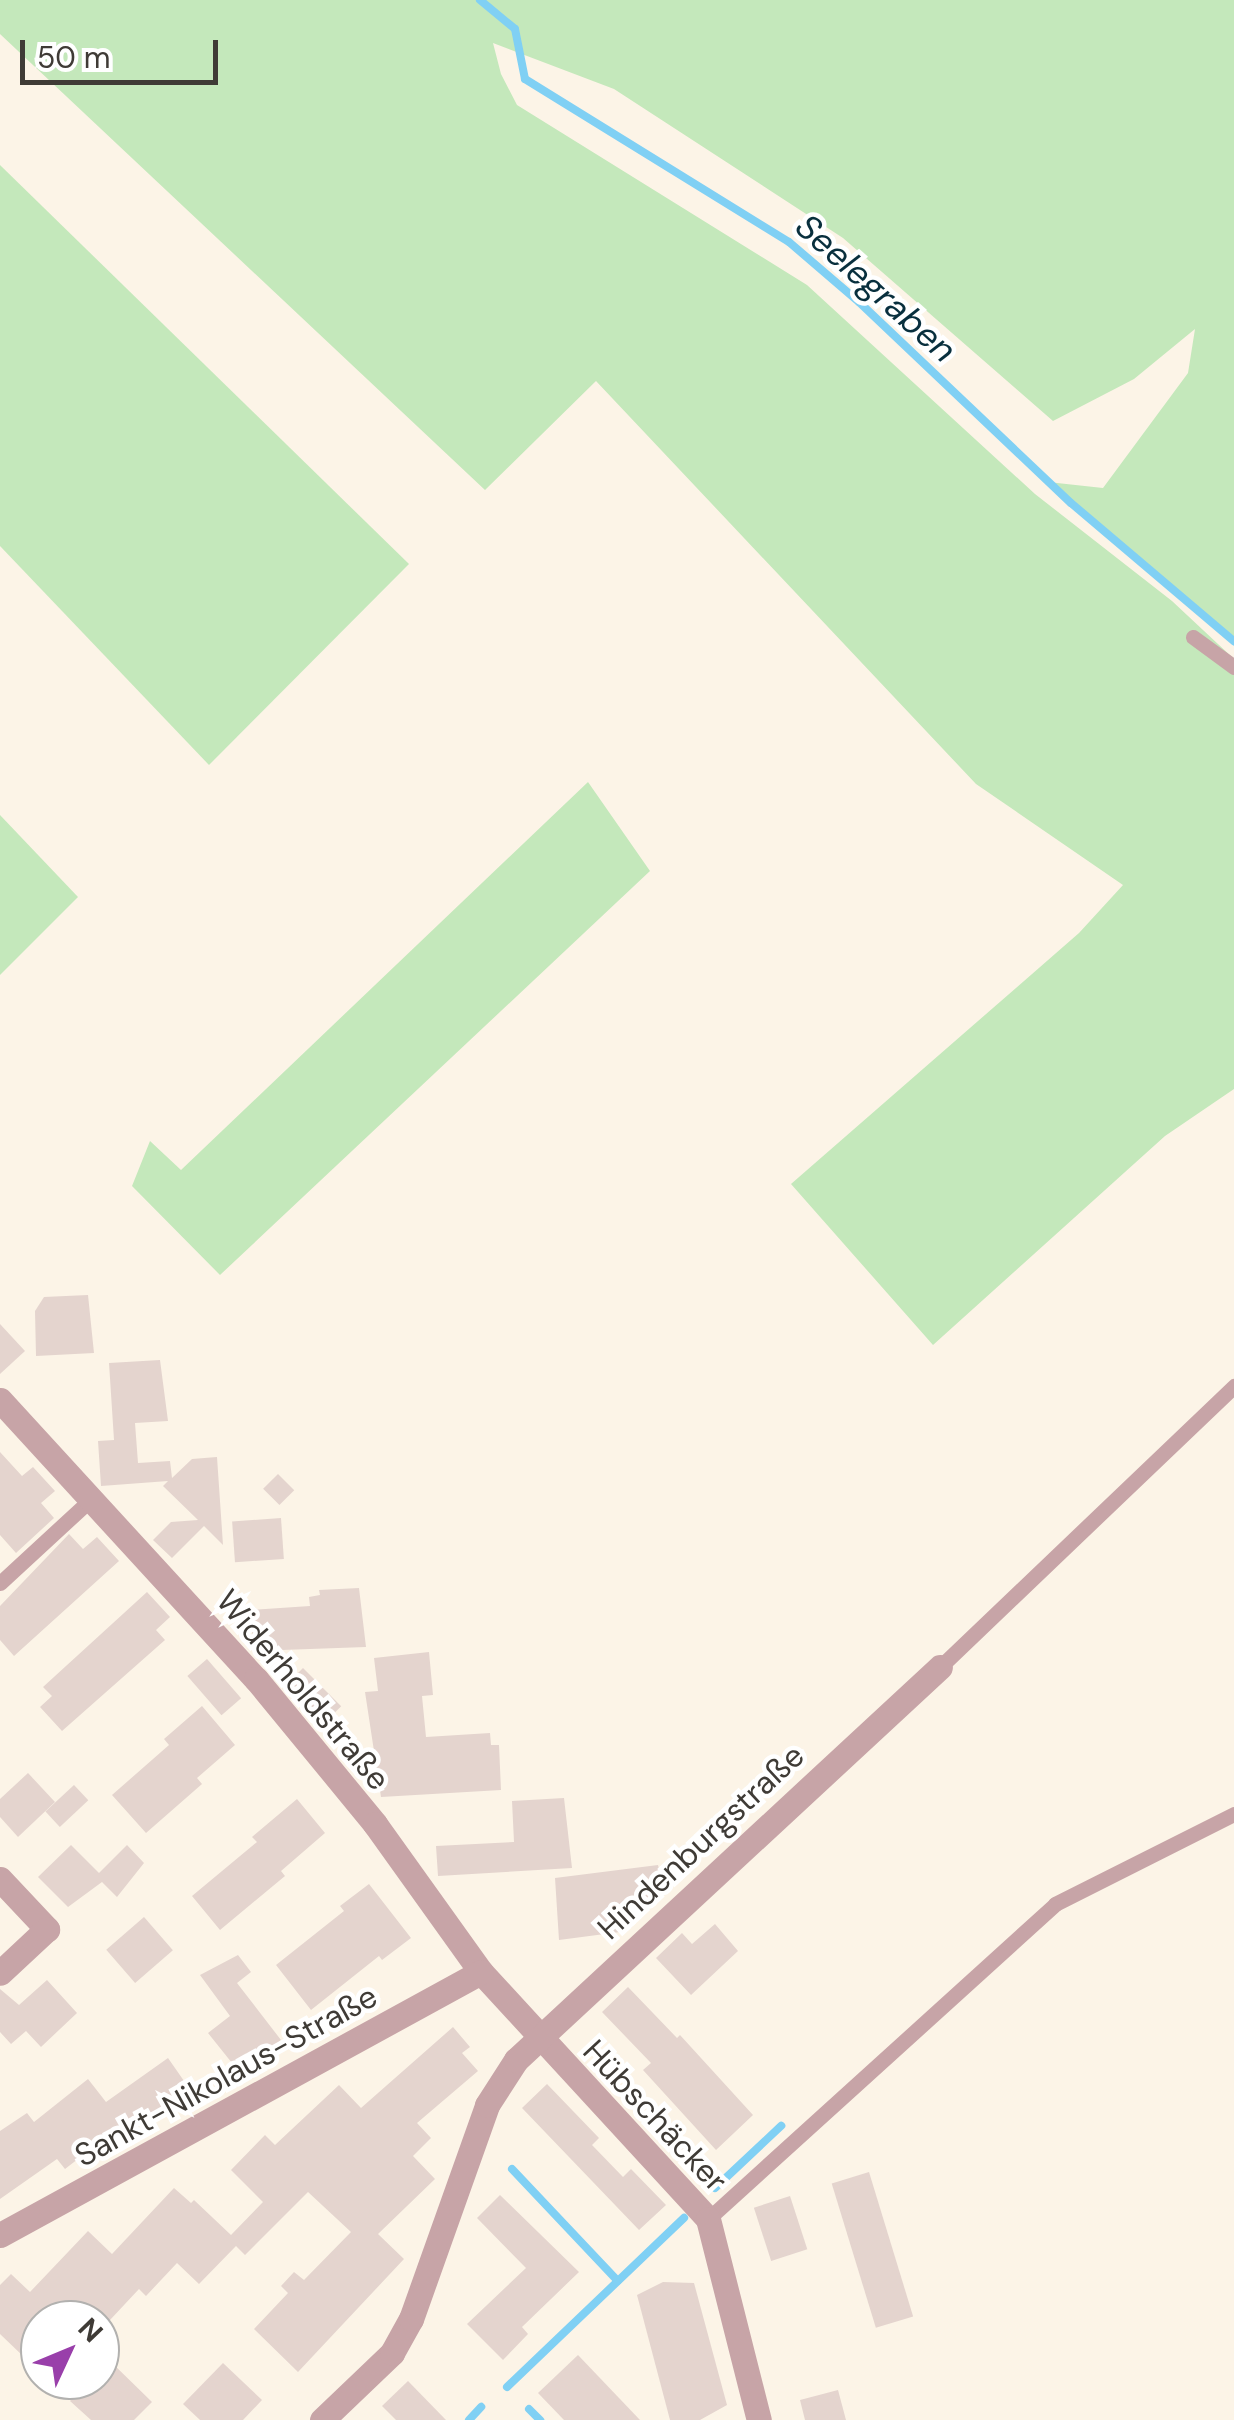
<!DOCTYPE html>
<meta charset="utf-8">
<style>
body{margin:0}
#map{position:relative;width:1234px;height:2420px;overflow:hidden;background:#fcf4e7;font-family:"DM Sans",sans-serif}
div>[style]{position:absolute}
[style*='--x']{left:calc(var(--x)*1px);top:calc(var(--y)*1px);width:calc(var(--w)*1px);rotate:calc(var(--a)*1deg)}
.green>*{inset:0;background:#c4e8bb}
.stream>*{height:8px;margin:-4px;padding:0 4px;transform-origin:4px;border-radius:4px;background:#80d0f4}
.building>*{inset:0;background:#e4d4ce;transform-origin:0 0}
.lane>*{height:15px;margin:-7.5px;padding:0 7.5px;transform-origin:7.5px;border-radius:7.5px;background:#c7a4a7}
.street>*{height:25px;margin:-12.5px;padding:0 12.5px;transform-origin:12.5px;border-radius:12.5px;background:#c7a4a7}
span{translate:-50% -50%;white-space:nowrap;text-align:center;line-height:1.15;-webkit-text-stroke:9px #fff;paint-order:stroke}
.street-label{font-size:32px;color:#3f3b36}
.water-label{font-size:35px;color:#082f3d;font-style:italic}
.north{position:absolute;left:20px;top:2300px;width:100px;height:100px;box-sizing:border-box;background:#fff;border:2px solid #b2b1af;border-radius:50%;rotate:46deg;font-size:28px;font-weight:700;line-height:40px;text-align:center;color:#3f3b36}
.north::after{content:'';display:block;margin:auto;width:35px;height:45px;background:#993faa;clip-path:polygon(50% 0,100% 100%,50% 72%,0 100%)}
.scale{position:absolute;left:20px;top:40px;width:198px;height:45px;box-sizing:border-box;border:5px solid #3f3b36;border-top:0;padding-left:12px;font-size:30px;line-height:35px;white-space:nowrap;color:#3f3b36;-webkit-text-stroke:8px #fff;paint-order:stroke}
</style>
<div id="map">
<div class="green">
<div style="clip-path:polygon(0 0,1234px 0,1234px 641px,1048px 482px,1103px 488px,1188px 373px,1195px 329px,1134px 379px,1053px 421px,843px 238px,614px 89px,493px 43px,501px 74px,517px 105px,807px 285px,1035px 494px,1172px 601px,1234px 659px,1234px 1089px,1165px 1136px,933px 1345px,791px 1184px,1079px 933px,1123px 885px,976px 784px,596px 381px,485px 490px,0 34px)"></div>
<div style="clip-path:polygon(0 165px,409px 564px,209px 765px,0 546px)"></div>
<div style="clip-path:polygon(588px 782px,650px 871px,220px 1275px,132px 1186px,150px 1141px,181px 1170px)"></div>
<div style="clip-path:polygon(0 815px,78px 897px,0 975px)"></div>
</div>
<div class="stream">
<div style="--x:480;--y:0;--w:45;--a:39.6"></div>
<div style="--x:515;--y:29;--w:51;--a:78.7"></div>
<div style="--x:525;--y:79;--w:310;--a:31.7"></div>
<div style="--x:789;--y:242;--w:92;--a:40.6"></div>
<div style="--x:859;--y:302;--w:292;--a:43.5"></div>
<div style="--x:1071;--y:503;--w:214;--a:40.3"></div>
<div style="--x:512;--y:2169;--w:154;--a:46.6"></div>
<div style="--x:715;--y:2188;--w:91;--a:-43.2"></div>
<div style="--x:507;--y:2387;--w:245;--a:-43.7"></div>
<div style="--x:529;--y:2409;--w:16;--a:45"></div>
<div style="--x:469;--y:2420;--w:18;--a:-47"></div>
</div>
<div class="building">
<div style="clip-path:polygon(88px 1295px,94px 1353px,36px 1356px,35px 1311px,44px 1297px)"></div>
<div style="clip-path:polygon(0 1324px,25px 1351px,0 1374px)"></div>
<div style="clip-path:polygon(160px 1360px,168px 1421px,135px 1423px,138px 1463px,170px 1461px,172px 1478px,192px 1459px,217px 1457px,223px 1545px,204px 1526px,172px 1558px,153px 1540px,171px 1522px,198px 1520px,163px 1486px,168px 1481px,101px 1486px,98px 1441px,114px 1440px,109px 1363px)"></div>
<div style="clip-path:polygon(0 1452px,22px 1476px,33px 1467px,55px 1491px,41px 1503px,54px 1518px,16px 1553px,0 1535px)"></div>
<div style="left:278px;top:1474px;width:23px;height:21px;rotate:45deg"></div>
<div style="left:281px;top:1518px;width:41px;height:49px;rotate:86deg"></div>
<div style="clip-path:polygon(69px 1534px,83px 1549px,97px 1537px,119px 1561px,14px 1656px,0 1640px,0 1606px)"></div>
<div style="clip-path:polygon(359px 1588px,366px 1647px,254px 1651px,250px 1610px,310px 1606px,309px 1597px,320px 1595px,319px 1590px)"></div>
<div style="clip-path:polygon(147px 1592px,170px 1617px,156px 1630px,165px 1640px,62px 1731px,40px 1707px,52px 1696px,43px 1687px)"></div>
<div style="clip-path:polygon(429px 1652px,433px 1695px,422px 1696px,426px 1737px,490px 1733px,491px 1745px,499px 1745px,501px 1790px,381px 1797px,365px 1692px,378px 1691px,374px 1658px)"></div>
<div style="left:207px;top:1659px;width:52px;height:26px;rotate:49deg"></div>
<div style="left:303px;top:1668px;width:54px;height:25px;rotate:45deg"></div>
<div style="clip-path:polygon(202px 1706px,235px 1745px,197px 1778px,202px 1784px,146px 1833px,112px 1795px,169px 1745px,164px 1739px)"></div>
<div style="clip-path:polygon(28px 1773px,55px 1802px,18px 1837px,0 1817px,0 1799px)"></div>
<div style="left:74px;top:1785px;width:21px;height:39px;rotate:47deg"></div>
<div style="clip-path:polygon(564px 1798px,572px 1868px,438px 1876px,436px 1846px,514px 1842px,512px 1801px)"></div>
<div style="clip-path:polygon(297px 1799px,325px 1833px,281px 1871px,285px 1876px,220px 1930px,192px 1896px,257px 1842px,252px 1837px)"></div>
<div style="clip-path:polygon(71px 1845px,99px 1873px,127px 1845px,144px 1863px,117px 1897px,102px 1882px,68px 1907px,38px 1877px)"></div>
<div style="clip-path:polygon(658px 1865px,665px 1891px,657px 1903px,619px 1909px,620px 1932px,559px 1940px,555px 1878px)"></div>
<div style="clip-path:polygon(369px 1884px,411px 1938px,382px 1960px,379px 1956px,311px 2010px,276px 1965px,344px 1911px,340px 1906px)"></div>
<div style="left:144px;top:1917px;width:44px;height:50px;rotate:49deg"></div>
<div style="clip-path:polygon(715px 1924px,738px 1951px,691px 1995px,656px 1958px,682px 1933px,692px 1944px)"></div>
<div style="clip-path:polygon(238px 1955px,251px 1972px,237px 1983px,281px 2040px,240px 2073px,208px 2033px,230px 2016px,200px 1975px)"></div>
<div style="clip-path:polygon(47px 1980px,77px 2013px,41px 2047px,26px 2031px,11px 2044px,0 2032px,0 1989px,19px 2005px)"></div>
<div style="clip-path:polygon(628px 1987px,677px 2038px,680px 2035px,753px 2115px,716px 2150px,643px 2070px,651px 2063px,602px 2012px)"></div>
<div style="clip-path:polygon(453px 2027px,470px 2047px,462px 2053px,478px 2071px,417px 2123px,431px 2138px,413px 2156px,435px 2179px,378px 2234px,404px 2259px,298px 2372px,254px 2329px,288px 2293px,281px 2286px,294px 2272px,304px 2280px,351px 2232px,308px 2192px,245px 2255px,236px 2246px,199px 2284px,177px 2263px,146px 2296px,139px 2289px,110px 2320px,40px 2320px,40px 2340px,24px 2357px,0 2334px,0 2285px,11px 2274px,30px 2292px,88px 2231px,112px 2254px,174px 2188px,191px 2203px,194px 2200px,231px 2235px,263px 2202px,231px 2170px,265px 2135px,275px 2145px,339px 2085px,361px 2108px)"></div>
<div style="clip-path:polygon(168px 2058px,191px 2091px,147px 2122px,140px 2111px,65px 2169px,57px 2159px,0 2199px,0 2131px,27px 2113px,34px 2122px,88px 2079px,106px 2102px)"></div>
<div style="clip-path:polygon(547px 2084px,599px 2138px,592px 2145px,623px 2177px,631px 2169px,666px 2205px,639px 2230px,522px 2108px)"></div>
<div style="left:869px;top:2172px;width:151px;height:39px;rotate:73deg"></div>
<div style="clip-path:polygon(500px 2195px,579px 2272px,522px 2327px,528px 2334px,503px 2360px,467px 2324px,526px 2268px,477px 2218px)"></div>
<div style="left:790px;top:2196px;width:56px;height:38px;rotate:72deg"></div>
<div style="clip-path:polygon(663px 2282px,694px 2283px,727px 2405px,700px 2420px,670px 2420px,637px 2295px)"></div>
<div style="clip-path:polygon(578px 2355px,640px 2420px,564px 2420px,538px 2393px)"></div>
<div style="clip-path:polygon(109px 2360px,152px 2402px,134px 2420px,91px 2420px,70px 2401px,90px 2380px,100px 2380px,100px 2370px)"></div>
<div style="clip-path:polygon(223px 2363px,262px 2400px,243px 2420px,200px 2420px,183px 2404px)"></div>
<div style="clip-path:polygon(408px 2381px,446px 2420px,396px 2420px,382px 2406px)"></div>
<div style="clip-path:polygon(838px 2390px,846px 2420px,805px 2420px,800px 2400px)"></div>
</div>
<div class="lane">
<div style="--x:1193;--y:637;--w:51;--a:36.2"></div>
<div style="--x:0;--y:1583;--w:124;--a:-42.7"></div>
<div style="--x:940;--y:1667;--w:407;--a:-43.7"></div>
<div style="--x:708;--y:2219;--w:469;--a:-42.2"></div>
<div style="--x:1055;--y:1904;--w:200;--a:-26.7"></div>
</div>
<div class="street">
<div style="--x:0;--y:1400;--w:379;--a:47.5"></div>
<div style="--x:256;--y:1679;--w:188;--a:50.6"></div>
<div style="--x:375;--y:1824;--w:182;--a:54.4"></div>
<div style="--x:481;--y:1972;--w:335;--a:47.4"></div>
<div style="--x:708;--y:2219;--w:207;--a:75.8"></div>
<div style="--x:0;--y:1879;--w:69;--a:46.8"></div>
<div style="--x:47;--y:1929;--w:64;--a:136.9"></div>
<div style="--x:0;--y:2235;--w:548;--a:-28.67"></div>
<div style="--x:322;--y:2420;--w:97;--a:-43.7"></div>
<div style="--x:392;--y:2353;--w:39;--a:-61"></div>
<div style="--x:411;--y:2319;--w:227;--a:-70.4"></div>
<div style="--x:487;--y:2105;--w:54;--a:-57.2"></div>
<div style="--x:516;--y:2060;--w:578;--a:-42.83"></div>
</div>
<div class="street-label">
<span style="left:303px;top:1690px;rotate:50deg">Widerholdstraße</span>
<span style="left:701px;top:1842px;rotate:-43deg">Hindenburgstraße</span>
<span style="left:226px;top:2076px;rotate:-29deg">Sankt-Nikolaus-Straße</span>
<span style="left:655px;top:2116px;rotate:47deg">Hübschäcker</span>
</div>
<div class="water-label">
<span style="left:876px;top:288px;rotate:42deg">Seelegraben</span>
</div>
<div class="north">N</div>
<div class="scale">50 m</div>
</div>
